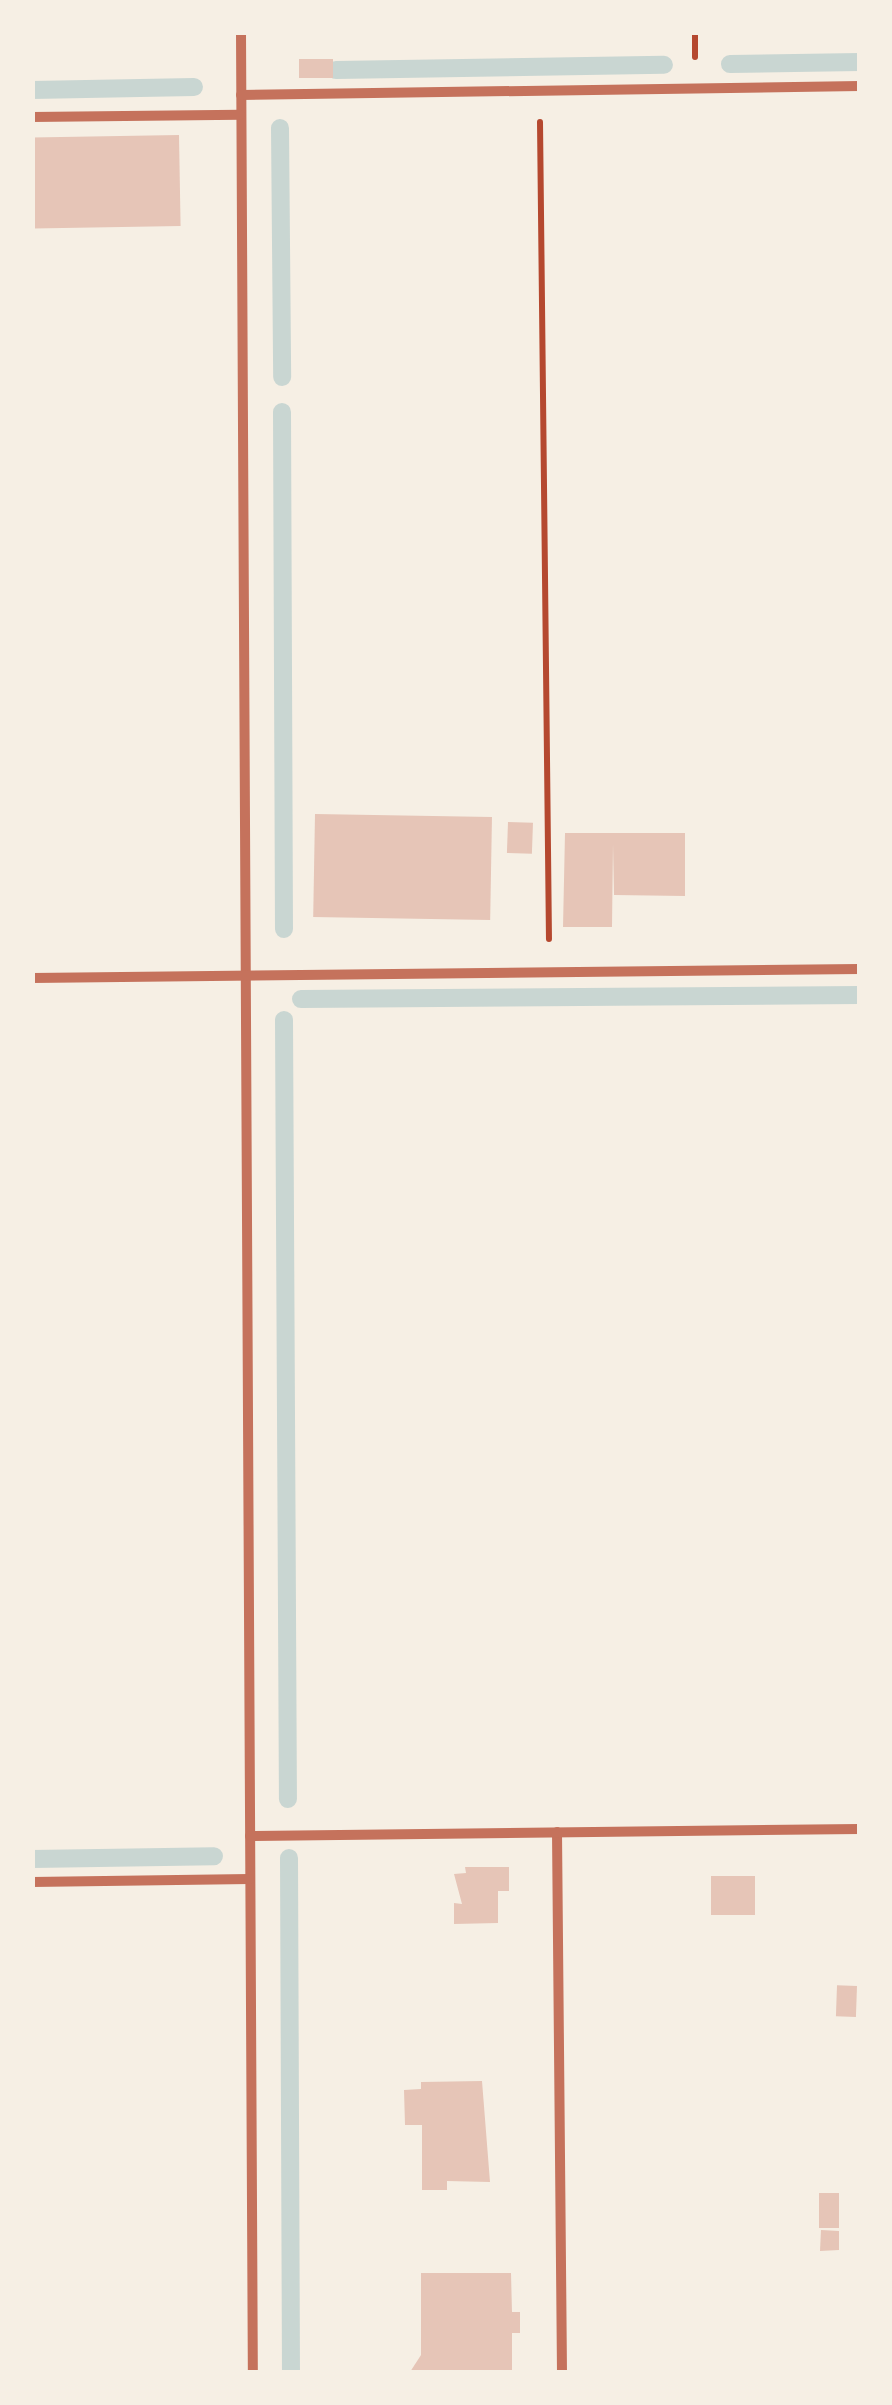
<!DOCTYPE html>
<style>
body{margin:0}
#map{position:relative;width:892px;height:2405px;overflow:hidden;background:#f6efe4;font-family:"Alegreya Sans",sans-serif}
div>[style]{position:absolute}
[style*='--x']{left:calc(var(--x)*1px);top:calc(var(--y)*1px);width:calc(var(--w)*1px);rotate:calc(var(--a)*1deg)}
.stream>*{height:18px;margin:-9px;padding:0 9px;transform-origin:9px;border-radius:9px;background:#c9d6d2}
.building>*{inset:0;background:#e6c5b7;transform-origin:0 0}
.path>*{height:6px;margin:-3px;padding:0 3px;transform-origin:3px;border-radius:3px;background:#b5482f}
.minor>*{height:10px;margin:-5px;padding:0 5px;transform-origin:5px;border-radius:5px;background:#c5725c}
span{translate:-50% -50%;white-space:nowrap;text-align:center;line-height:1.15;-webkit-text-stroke:8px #f6efe4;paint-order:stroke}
.frame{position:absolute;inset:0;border:35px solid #f6efe4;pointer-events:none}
</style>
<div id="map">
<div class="stream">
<div style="--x:730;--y:64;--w:130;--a:-0.9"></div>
<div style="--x:336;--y:70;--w:328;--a:-0.9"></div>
<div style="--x:32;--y:90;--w:162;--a:-1.1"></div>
<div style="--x:280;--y:128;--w:249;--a:89.5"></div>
<div style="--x:282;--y:412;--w:517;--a:89.78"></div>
<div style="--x:301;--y:999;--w:559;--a:-0.41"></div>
<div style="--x:284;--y:1020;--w:779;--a:89.71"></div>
<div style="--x:289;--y:1858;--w:514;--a:89.78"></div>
<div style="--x:32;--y:1859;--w:182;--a:-0.9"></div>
</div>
<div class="building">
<div style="left:333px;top:59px;width:19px;height:34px;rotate:90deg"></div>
<div style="left:179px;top:135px;width:91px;height:147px;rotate:89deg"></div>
<div style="left:315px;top:814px;width:177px;height:103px;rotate:1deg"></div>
<div style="left:508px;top:822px;width:25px;height:31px;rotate:2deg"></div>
<div style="clip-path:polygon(565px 833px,685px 833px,685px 896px,614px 895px,613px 844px,612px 927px,563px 927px)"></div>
<div style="clip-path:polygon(465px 1867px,509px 1867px,509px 1891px,498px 1891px,498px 1923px,454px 1924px,454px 1903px,462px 1904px,454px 1874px,466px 1873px)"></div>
<div style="left:755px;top:1876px;width:39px;height:44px;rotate:90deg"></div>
<div style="left:857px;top:1986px;width:31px;height:20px;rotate:92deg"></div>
<div style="clip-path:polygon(482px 2081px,490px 2182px,447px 2181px,447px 2190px,422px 2190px,422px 2125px,405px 2125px,404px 2090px,421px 2089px,421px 2082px)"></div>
<div style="left:819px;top:2193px;width:20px;height:35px"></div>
<div style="clip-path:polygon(821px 2230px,839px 2231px,839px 2250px,820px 2251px)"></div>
<div style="clip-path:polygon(421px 2273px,511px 2273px,512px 2312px,520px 2312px,520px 2333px,512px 2333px,512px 2372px,410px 2372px,421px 2355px)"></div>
</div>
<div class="path">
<div style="--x:695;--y:32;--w:25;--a:90"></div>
<div style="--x:540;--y:122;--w:817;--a:89.37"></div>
</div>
<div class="minor">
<div style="--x:241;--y:32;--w:2340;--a:89.71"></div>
<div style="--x:241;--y:95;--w:619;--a:-0.83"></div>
<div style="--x:32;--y:117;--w:208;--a:-0.6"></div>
<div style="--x:32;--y:978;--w:828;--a:-0.62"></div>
<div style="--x:557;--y:1832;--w:540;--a:89.47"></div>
<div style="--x:250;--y:1836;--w:610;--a:-0.66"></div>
<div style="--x:32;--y:1882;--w:218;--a:-0.8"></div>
</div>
<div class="frame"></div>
</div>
